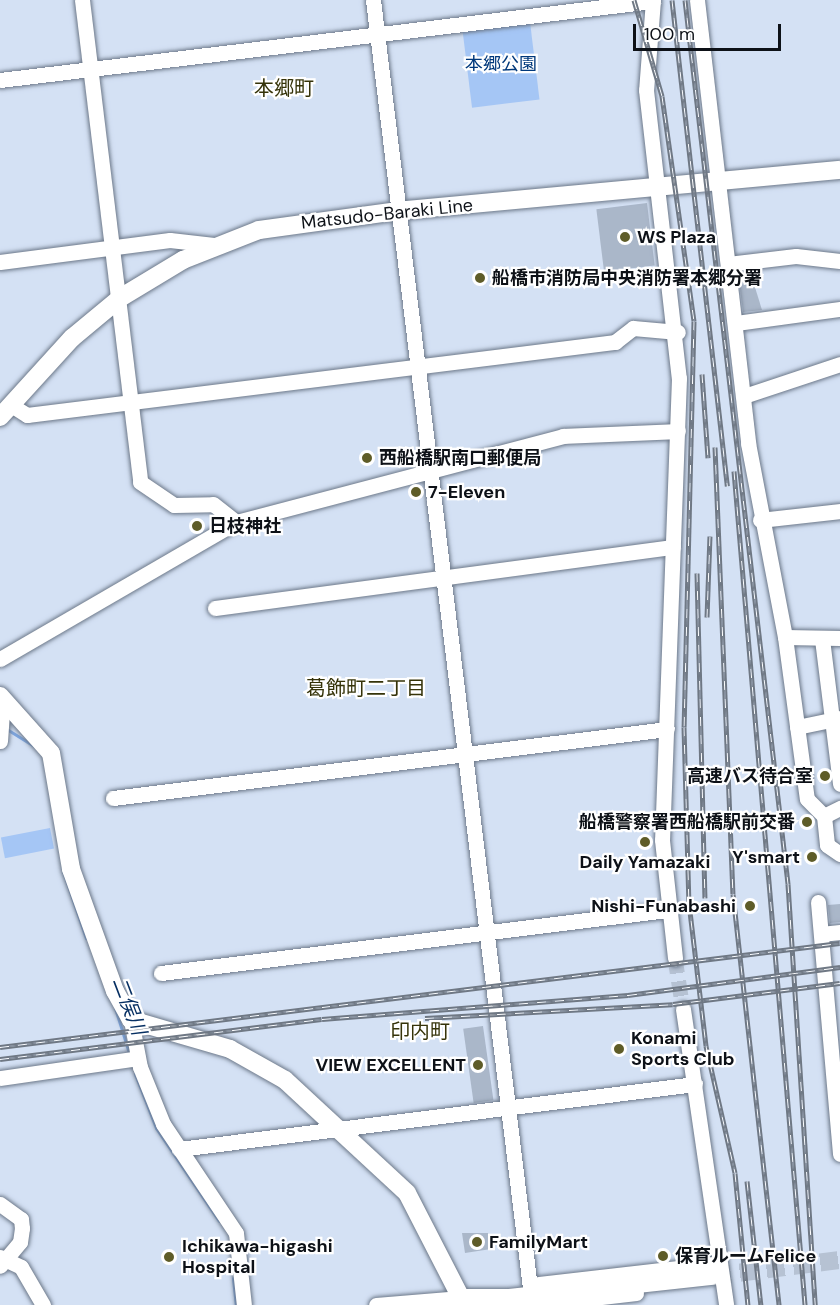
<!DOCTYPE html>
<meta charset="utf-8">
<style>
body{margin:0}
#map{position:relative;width:840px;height:1305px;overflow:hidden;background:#d4e1f4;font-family:"DM Sans","Noto Sans JP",sans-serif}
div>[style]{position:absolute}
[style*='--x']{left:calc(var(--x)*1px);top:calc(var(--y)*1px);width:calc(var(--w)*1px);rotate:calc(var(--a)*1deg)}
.green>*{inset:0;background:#a5c6f5;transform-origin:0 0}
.stream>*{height:3px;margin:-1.5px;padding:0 1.5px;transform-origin:1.5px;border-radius:1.5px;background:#7da6e0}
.building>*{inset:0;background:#aab7c9;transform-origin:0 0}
.minor-tunnel>*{height:15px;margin-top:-7.5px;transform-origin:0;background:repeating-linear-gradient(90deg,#b6c2d3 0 15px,transparent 0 23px)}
.major-tunnel>*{height:18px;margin-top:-9px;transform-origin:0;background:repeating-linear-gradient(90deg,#b6c2d3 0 18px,transparent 0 27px)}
.roads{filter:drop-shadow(0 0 2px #6c7889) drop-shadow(0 0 2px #6c7889)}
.minor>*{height:15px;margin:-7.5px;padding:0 7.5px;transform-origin:7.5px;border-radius:7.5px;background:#fff}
.major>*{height:18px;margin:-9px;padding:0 9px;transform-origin:9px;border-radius:9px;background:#fff}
.rail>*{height:5px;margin-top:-2.5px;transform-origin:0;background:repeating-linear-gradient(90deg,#fff 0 9px,#6f7884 0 18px);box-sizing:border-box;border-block:2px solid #6f7884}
.dots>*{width:16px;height:16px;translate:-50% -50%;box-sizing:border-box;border:3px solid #fff;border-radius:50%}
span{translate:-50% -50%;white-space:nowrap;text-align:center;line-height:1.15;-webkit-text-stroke:4.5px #fff;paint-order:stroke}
.park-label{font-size:18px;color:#00387b}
.street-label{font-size:18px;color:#0d1117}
.poi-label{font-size:18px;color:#0d1117;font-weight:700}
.left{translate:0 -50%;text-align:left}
.right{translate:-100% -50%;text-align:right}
.neighbourhood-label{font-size:20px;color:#353309}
.water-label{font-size:20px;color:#062f62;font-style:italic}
.scale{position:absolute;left:633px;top:24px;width:148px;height:27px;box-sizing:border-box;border:3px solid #0d1117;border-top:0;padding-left:8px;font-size:18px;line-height:21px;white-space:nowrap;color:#0d1117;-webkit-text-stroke:4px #fff;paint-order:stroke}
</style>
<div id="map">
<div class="green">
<div style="left:530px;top:22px;width:78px;height:68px;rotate:83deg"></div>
<div style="left:50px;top:828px;width:21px;height:50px;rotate:79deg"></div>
</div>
<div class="stream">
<div style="--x:5;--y:728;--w:36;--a:32"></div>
<div style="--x:63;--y:871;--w:71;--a:71.1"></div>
<div style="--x:115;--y:1008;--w:47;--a:72.7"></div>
<div style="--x:135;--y:1074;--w:58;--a:68.7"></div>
<div style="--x:156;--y:1128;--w:112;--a:55.9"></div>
<div style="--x:233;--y:1278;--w:27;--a:84"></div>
</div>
<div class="building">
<div style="left:647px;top:203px;width:63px;height:51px;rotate:83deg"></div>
<div style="clip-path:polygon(750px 271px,762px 310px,743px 312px,738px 273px)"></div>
<div style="clip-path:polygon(840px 904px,840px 922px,830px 923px,828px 905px)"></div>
<div style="left:483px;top:1026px;width:75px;height:20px;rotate:82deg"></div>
<div style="clip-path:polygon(462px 1233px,488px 1233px,491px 1249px,465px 1253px)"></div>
</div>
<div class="minor-tunnel">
<div style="--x:675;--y:958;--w:52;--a:81.1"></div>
</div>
<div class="major-tunnel">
<div style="--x:713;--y:1276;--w:128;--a:-7.2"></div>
</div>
<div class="roads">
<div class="minor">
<div style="--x:82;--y:0;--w:485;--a:83.1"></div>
<div style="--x:140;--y:482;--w:41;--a:34.1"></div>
<div style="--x:174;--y:505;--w:39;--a:-1"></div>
<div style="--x:213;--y:504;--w:29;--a:38"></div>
<div style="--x:373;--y:0;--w:1315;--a:83.05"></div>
<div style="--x:653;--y:0;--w:90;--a:94.4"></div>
<div style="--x:646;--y:90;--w:290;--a:83.5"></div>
<div style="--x:679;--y:378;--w:462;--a:92.1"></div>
<div style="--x:662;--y:840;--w:119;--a:83.7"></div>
<div style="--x:697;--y:0;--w:446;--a:83.4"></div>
<div style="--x:748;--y:443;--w:197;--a:79.2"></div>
<div style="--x:785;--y:637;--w:163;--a:82.3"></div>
<div style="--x:807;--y:799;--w:24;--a:45"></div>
<div style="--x:824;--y:816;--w:29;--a:84"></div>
<div style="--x:827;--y:845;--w:16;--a:35"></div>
<div style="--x:0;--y:80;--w:658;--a:-6.9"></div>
<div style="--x:0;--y:262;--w:171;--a:-7.4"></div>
<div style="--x:170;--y:240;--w:44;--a:6.5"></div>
<div style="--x:728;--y:264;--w:68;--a:-6.7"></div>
<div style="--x:796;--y:256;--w:44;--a:6.5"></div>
<div style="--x:736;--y:323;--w:105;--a:-7.7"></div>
<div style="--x:744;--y:396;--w:101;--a:-18.4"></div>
<div style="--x:11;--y:405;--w:19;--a:32"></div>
<div style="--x:27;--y:415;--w:593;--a:-7.08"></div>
<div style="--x:615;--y:342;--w:23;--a:-38"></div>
<div style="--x:633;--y:328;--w:45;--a:5.1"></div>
<div style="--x:760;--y:520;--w:81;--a:-6.4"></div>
<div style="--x:215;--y:608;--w:462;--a:-7.6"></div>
<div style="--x:785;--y:637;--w:55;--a:1"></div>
<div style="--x:822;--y:639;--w:146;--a:82.9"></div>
<div style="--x:0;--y:659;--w:273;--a:-30.1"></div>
<div style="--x:236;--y:522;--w:338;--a:-14.7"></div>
<div style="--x:563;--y:436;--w:115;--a:-2.5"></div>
<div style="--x:797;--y:727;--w:44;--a:-11.8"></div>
<div style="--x:0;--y:741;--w:39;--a:-86"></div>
<div style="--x:113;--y:798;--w:558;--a:-7.1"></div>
<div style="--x:824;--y:816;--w:18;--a:-27"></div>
<div style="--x:818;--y:902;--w:253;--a:85"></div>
<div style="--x:821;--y:934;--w:19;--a:-6"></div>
<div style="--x:161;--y:973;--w:510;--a:-7.1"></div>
<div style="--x:683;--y:1009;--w:299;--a:81.7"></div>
<div style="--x:131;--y:1020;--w:48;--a:79.2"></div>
<div style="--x:140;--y:1067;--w:61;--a:68"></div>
<div style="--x:163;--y:1124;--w:131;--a:56.2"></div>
<div style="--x:236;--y:1233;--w:72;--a:83.7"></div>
<div style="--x:0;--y:1078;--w:139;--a:-8.2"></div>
<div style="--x:179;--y:1149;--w:520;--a:-7.18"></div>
<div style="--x:0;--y:1204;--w:26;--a:36"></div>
<div style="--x:21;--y:1219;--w:9;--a:84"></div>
<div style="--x:22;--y:1228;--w:14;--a:98"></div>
<div style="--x:20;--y:1242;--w:31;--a:130"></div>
<div style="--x:0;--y:1257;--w:23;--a:25"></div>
<div style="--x:21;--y:1267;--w:44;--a:59.9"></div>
<div style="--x:636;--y:1293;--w:96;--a:173.4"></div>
<div style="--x:541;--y:1304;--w:13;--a:-141"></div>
<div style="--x:531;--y:1296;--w:14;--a:-56"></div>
<div style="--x:539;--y:1284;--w:182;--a:-6.6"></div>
<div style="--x:376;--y:1305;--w:85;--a:-4.7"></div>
<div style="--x:461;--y:1298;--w:8;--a:67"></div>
</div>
<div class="major">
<div style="--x:0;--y:417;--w:107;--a:-47.7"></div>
<div style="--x:72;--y:338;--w:62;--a:-39.8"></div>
<div style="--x:120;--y:298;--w:74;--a:-31.1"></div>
<div style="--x:183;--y:260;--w:82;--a:-21.5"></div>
<div style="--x:259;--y:230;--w:139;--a:-7.8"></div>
<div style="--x:397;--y:211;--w:445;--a:-5.3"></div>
<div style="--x:0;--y:696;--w:76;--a:48.2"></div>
<div style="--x:51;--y:753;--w:118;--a:80.2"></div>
<div style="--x:71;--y:869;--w:130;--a:70.2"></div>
<div style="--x:115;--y:991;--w:33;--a:61"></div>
<div style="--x:131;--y:1020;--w:103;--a:16.3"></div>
<div style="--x:230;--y:1049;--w:63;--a:29.4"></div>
<div style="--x:285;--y:1080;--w:166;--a:42.8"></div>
<div style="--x:407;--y:1193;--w:118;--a:62.8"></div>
<div style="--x:461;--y:1298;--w:48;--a:0"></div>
<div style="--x:509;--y:1298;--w:205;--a:-6.2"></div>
</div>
</div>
<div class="rail">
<div style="--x:634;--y:0;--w:100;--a:73.7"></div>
<div style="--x:662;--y:96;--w:227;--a:81.9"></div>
<div style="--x:694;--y:321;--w:406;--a:91.4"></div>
<div style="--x:684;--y:727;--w:176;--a:88.4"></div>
<div style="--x:689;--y:903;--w:144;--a:83.2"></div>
<div style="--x:706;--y:1046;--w:130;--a:77.1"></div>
<div style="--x:735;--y:1173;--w:133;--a:84.4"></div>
<div style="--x:672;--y:0;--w:489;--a:83.5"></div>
<div style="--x:685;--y:0;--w:890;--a:83.35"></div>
<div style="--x:788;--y:884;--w:422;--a:86.3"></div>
<div style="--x:702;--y:374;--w:84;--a:85.9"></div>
<div style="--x:715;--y:447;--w:447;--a:87.7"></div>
<div style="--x:733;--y:894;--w:414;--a:83.6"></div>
<div style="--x:734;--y:471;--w:837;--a:85.13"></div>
<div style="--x:697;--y:573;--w:325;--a:88.6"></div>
<div style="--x:707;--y:617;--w:81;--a:-87.9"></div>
<div style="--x:425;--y:1018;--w:248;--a:-3.2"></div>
<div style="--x:673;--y:1004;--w:168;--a:-7.2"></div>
<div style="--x:0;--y:1047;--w:846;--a:-7.06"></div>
<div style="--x:0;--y:1059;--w:324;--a:-7.1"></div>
<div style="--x:322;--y:1019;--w:307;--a:-4.5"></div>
<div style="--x:628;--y:995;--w:214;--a:-7.5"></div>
<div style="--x:747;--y:1181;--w:125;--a:83.6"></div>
</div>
<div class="dots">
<div style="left:625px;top:237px;background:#5e5c28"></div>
<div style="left:480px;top:278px;background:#5e5c28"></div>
<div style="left:367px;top:458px;background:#5e5c28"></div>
<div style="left:416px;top:492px;background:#5e5c28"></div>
<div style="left:197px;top:526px;background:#5e5c28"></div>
<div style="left:825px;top:776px;background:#5e5c28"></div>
<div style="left:807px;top:822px;background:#5e5c28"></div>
<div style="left:645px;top:842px;background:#5e5c28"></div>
<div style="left:812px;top:857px;background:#5e5c28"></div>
<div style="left:750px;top:906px;background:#5e5c28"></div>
<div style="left:619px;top:1049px;background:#5e5c28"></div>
<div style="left:478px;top:1065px;background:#5e5c28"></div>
<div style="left:477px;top:1242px;background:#5e5c28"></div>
<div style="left:663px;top:1256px;background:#5e5c28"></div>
<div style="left:169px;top:1257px;background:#5e5c28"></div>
</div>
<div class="park-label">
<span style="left:501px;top:64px">本郷公園</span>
</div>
<div class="street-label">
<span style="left:387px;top:214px;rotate:-6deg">Matsudo-Baraki Line</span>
</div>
<div class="poi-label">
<span class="left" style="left:637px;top:237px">WS Plaza</span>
<span class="left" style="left:492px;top:278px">船橋市消防局中央消防署本郷分署</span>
<span class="left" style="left:379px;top:458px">西船橋駅南口郵便局</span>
<span class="left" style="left:428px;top:492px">7-Eleven</span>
<span class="left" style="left:209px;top:526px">日枝神社</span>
<span class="right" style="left:813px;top:776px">高速バス待合室</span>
<span class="right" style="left:795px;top:822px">船橋警察署西船橋駅前交番</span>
<span class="right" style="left:800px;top:857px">Y'smart</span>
<span style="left:645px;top:862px">Daily Yamazaki</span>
<span class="right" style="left:736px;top:906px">Nishi-Funabashi</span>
<span class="left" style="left:631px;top:1049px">Konami<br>Sports Club</span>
<span class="right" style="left:466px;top:1065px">VIEW EXCELLENT</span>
<span class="left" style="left:489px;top:1242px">FamilyMart</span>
<span class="left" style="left:182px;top:1257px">Ichikawa-higashi<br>Hospital</span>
<span class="left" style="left:675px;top:1256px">保育ルームFelice</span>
</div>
<div class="neighbourhood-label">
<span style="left:284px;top:88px">本郷町</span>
<span style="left:366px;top:688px">葛飾町二丁目</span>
<span style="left:420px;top:1031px">印内町</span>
</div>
<div class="water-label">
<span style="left:129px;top:1006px;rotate:69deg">二俣川</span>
</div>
<div class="scale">100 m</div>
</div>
